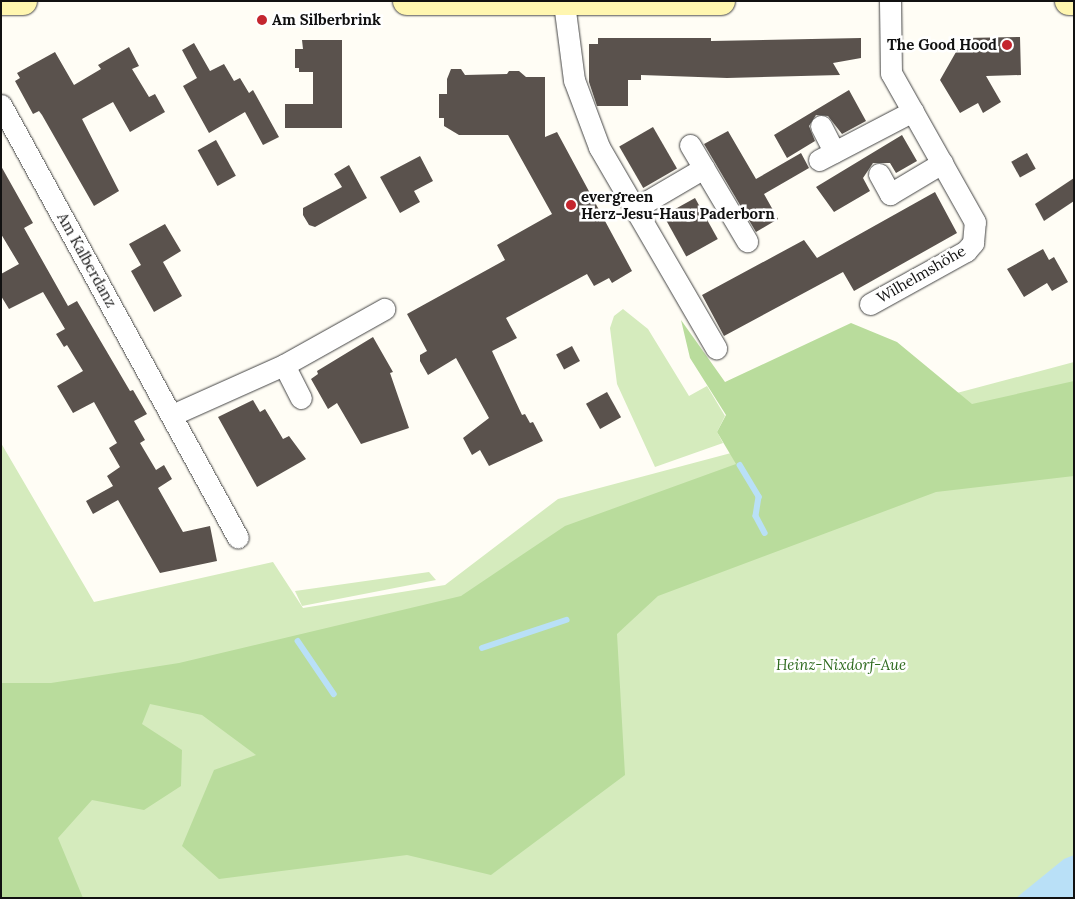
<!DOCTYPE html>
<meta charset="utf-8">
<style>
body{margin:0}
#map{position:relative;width:1075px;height:899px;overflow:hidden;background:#fffdf5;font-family:Lora,serif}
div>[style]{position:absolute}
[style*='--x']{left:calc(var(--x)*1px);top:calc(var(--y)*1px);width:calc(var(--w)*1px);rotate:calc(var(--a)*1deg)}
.green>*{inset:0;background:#d5ebbd}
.forest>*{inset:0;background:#b9dc9c}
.water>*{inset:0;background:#b9e0f7}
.stream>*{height:5.5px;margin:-2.75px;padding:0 2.75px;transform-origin:2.75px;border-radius:2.75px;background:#b9e0f7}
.building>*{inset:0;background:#5a524d;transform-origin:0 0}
.roads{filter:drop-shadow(0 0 1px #444) drop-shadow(0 0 1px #444)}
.minor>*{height:21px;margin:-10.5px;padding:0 10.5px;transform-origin:10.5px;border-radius:10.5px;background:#fff}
.secondary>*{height:28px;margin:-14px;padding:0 14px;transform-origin:14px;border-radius:14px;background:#fff6b0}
.dots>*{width:14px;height:14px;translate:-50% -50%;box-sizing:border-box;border:2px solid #fff;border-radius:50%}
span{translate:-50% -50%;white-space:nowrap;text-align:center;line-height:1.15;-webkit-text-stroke:5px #fff;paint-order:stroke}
.poi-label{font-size:15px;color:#111;font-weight:700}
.left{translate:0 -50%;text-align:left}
.right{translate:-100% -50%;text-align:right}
.street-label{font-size:15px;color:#111}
.park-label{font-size:15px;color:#2f6b1f;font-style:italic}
.frame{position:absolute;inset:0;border:2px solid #111;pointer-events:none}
</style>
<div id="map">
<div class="green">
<div style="clip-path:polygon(623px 309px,648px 329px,689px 396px,707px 386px,725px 416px,717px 432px,723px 443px,655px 467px,617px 384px,610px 328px,614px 316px)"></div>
<div style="clip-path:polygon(1074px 362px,1074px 898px,1px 898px,1px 443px,94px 602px,273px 562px,303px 608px,445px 585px,558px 499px)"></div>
<div style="clip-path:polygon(429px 572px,436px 580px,302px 606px,295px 591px)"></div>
</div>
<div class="forest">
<div style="clip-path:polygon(681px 320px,725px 382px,851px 323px,897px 342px,972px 404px,1074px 381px,1074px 476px,936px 492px,658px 596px,617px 634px,625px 775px,491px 875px,407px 855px,219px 879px,182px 846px,214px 770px,256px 755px,202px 715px,150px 704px,142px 724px,182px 750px,181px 786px,144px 810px,92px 800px,58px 838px,83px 898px,1px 898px,1px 683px,51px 683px,179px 663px,461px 596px,565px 526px,736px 464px,717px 432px,726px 415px,690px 358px)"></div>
</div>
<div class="water">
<div style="clip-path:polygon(1074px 855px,1074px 898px,1016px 898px,1064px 859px)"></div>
</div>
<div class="stream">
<div style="--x:740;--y:465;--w:37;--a:59"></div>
<div style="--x:759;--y:497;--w:19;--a:99"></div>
<div style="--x:756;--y:516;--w:19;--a:62"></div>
<div style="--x:298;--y:641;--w:64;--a:55.8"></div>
<div style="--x:482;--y:648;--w:89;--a:-18.4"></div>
</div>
<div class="building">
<div style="clip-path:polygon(1020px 37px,1021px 75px,986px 76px,1001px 102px,983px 113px,978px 103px,960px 113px,940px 80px,964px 38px)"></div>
<div style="clip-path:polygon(598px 38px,711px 38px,711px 41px,861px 38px,861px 58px,833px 63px,840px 75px,727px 78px,641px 75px,641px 80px,628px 80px,628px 106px,597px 106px,589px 82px,589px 44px,598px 44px)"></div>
<div style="clip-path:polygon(302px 40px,342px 40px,342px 128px,285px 128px,285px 104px,313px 104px,313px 72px,299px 72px,299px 68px,295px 68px,295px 49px,303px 49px)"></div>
<div style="clip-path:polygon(194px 43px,210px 71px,224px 64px,234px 81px,240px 78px,249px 93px,253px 90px,279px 137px,263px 145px,245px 112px,209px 133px,183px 86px,197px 78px,182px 50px)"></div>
<div style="clip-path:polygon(129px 47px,139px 66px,132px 69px,149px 97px,155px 94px,165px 112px,130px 132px,113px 102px,82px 119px,119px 191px,94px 206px,42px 115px,39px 111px,33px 114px,15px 81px,20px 78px,17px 73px,55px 52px,74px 85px,101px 69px,98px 65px)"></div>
<div style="clip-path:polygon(451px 69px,461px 69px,465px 75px,507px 74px,509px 71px,519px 71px,526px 77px,545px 77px,545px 137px,557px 132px,632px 271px,612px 283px,609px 278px,594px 286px,587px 274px,506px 318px,517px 338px,492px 351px,522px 415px,525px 414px,530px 423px,533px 422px,543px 441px,489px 466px,480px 450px,472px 455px,463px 438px,489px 418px,456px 358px,428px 375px,420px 361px,420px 355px,427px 351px,407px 314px,505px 260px,497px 245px,552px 214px,508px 135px,459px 135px,444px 126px,444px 118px,439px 118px,439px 94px,447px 94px,447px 79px)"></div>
<div style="clip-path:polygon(849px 90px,866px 121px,842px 134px,828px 116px,816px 115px,809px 126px,815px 141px,787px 158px,774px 135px)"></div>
<div style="left:653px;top:127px;width:48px;height:39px;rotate:60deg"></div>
<div style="clip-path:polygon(728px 131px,756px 179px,801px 153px,809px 168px,764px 194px,778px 219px,756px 232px,704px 144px)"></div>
<div style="clip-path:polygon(902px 135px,917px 161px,896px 173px,890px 163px,873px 163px,863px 178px,870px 191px,834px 212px,816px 187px)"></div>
<div style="left:216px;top:140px;width:41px;height:21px;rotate:61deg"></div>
<div style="left:1027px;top:153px;width:18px;height:18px;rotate:61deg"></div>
<div style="clip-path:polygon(420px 156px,433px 181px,414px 191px,420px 202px,400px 213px,380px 177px)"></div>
<div style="clip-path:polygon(349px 165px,367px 198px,315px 227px,309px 225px,303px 215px,303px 208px,342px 187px,334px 174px)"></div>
<div style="clip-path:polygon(1px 166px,33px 223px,24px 228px,68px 306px,77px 301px,130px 391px,133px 390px,147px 414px,134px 421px,145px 440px,140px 443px,156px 470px,164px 465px,172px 479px,158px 488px,183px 532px,210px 526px,217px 561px,160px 573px,118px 500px,93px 514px,86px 501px,113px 486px,107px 476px,120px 467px,109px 448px,117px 443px,94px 402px,73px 413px,57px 386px,83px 371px,67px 345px,64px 347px,56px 334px,65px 329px,43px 292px,9px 309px,1px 296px,1px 274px,19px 264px,1px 234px)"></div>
<div style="clip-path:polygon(1074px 178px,1074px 201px,1044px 221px,1035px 204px)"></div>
<div style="clip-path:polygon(935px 192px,957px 233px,854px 291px,843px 272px,724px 336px,702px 295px,804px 240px,817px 258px)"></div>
<div style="left:695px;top:198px;width:47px;height:36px;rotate:61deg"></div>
<div style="clip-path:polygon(165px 224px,181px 251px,163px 262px,182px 296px,154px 312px,131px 271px,141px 265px,129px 244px)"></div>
<div style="clip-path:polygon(1043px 249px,1049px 260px,1054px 257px,1068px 282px,1052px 291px,1047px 283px,1024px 297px,1007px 269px)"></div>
<div style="clip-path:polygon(373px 337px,393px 372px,390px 373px,409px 428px,361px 444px,337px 403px,328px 409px,311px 379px,318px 374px,317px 371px)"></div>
<div style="left:572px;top:346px;width:17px;height:18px;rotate:62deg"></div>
<div style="left:607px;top:392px;width:29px;height:24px;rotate:61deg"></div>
<div style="clip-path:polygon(253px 400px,260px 412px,265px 409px,283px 439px,289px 436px,306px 459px,257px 487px,218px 417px)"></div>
</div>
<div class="roads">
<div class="minor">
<div style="--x:564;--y:3;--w:78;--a:82.6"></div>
<div style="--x:574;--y:80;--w:72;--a:69.5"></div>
<div style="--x:599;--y:147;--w:233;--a:59.8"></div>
<div style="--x:1;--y:105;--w:493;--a:61.3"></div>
<div style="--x:821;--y:126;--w:29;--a:63"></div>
<div style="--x:690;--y:145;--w:112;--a:59.3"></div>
<div style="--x:819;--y:160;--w:106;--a:-27.5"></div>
<div style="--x:879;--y:174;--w:23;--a:61"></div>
<div style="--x:890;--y:194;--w:61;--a:-30.8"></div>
<div style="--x:634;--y:209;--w:81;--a:-30.4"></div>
<div style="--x:870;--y:304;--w:110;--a:-28.9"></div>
<div style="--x:966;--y:251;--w:11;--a:-49"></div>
<div style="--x:973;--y:243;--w:21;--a:-85"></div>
<div style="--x:975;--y:222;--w:171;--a:-119.4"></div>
<div style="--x:891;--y:73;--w:72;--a:-90.8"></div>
<div style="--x:284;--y:365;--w:37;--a:63"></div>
<div style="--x:172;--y:415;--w:123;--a:-24.1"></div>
<div style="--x:284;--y:365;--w:115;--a:-29.2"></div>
</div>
<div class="secondary">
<div style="--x:1;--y:1;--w:22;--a:0"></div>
<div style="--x:407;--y:1;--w:314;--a:0"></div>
<div style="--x:1069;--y:1;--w:5;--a:0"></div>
</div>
</div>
<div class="dots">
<div style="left:262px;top:20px;background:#c4262e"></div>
<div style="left:1007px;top:45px;background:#c4262e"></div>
<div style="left:571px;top:205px;background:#c4262e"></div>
</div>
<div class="poi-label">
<span class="left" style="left:272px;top:20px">Am Silberbrink</span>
<span class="right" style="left:997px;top:45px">The Good Hood</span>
<span class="left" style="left:581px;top:205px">evergreen<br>Herz-Jesu-Haus Paderborn</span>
</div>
<div class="street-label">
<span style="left:87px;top:260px;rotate:61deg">Am Kalberdanz</span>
<span style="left:921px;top:274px;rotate:-30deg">Wilhelmshöhe</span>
</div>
<div class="park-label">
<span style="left:841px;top:665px">Heinz-Nixdorf-Aue</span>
</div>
<div class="frame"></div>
</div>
